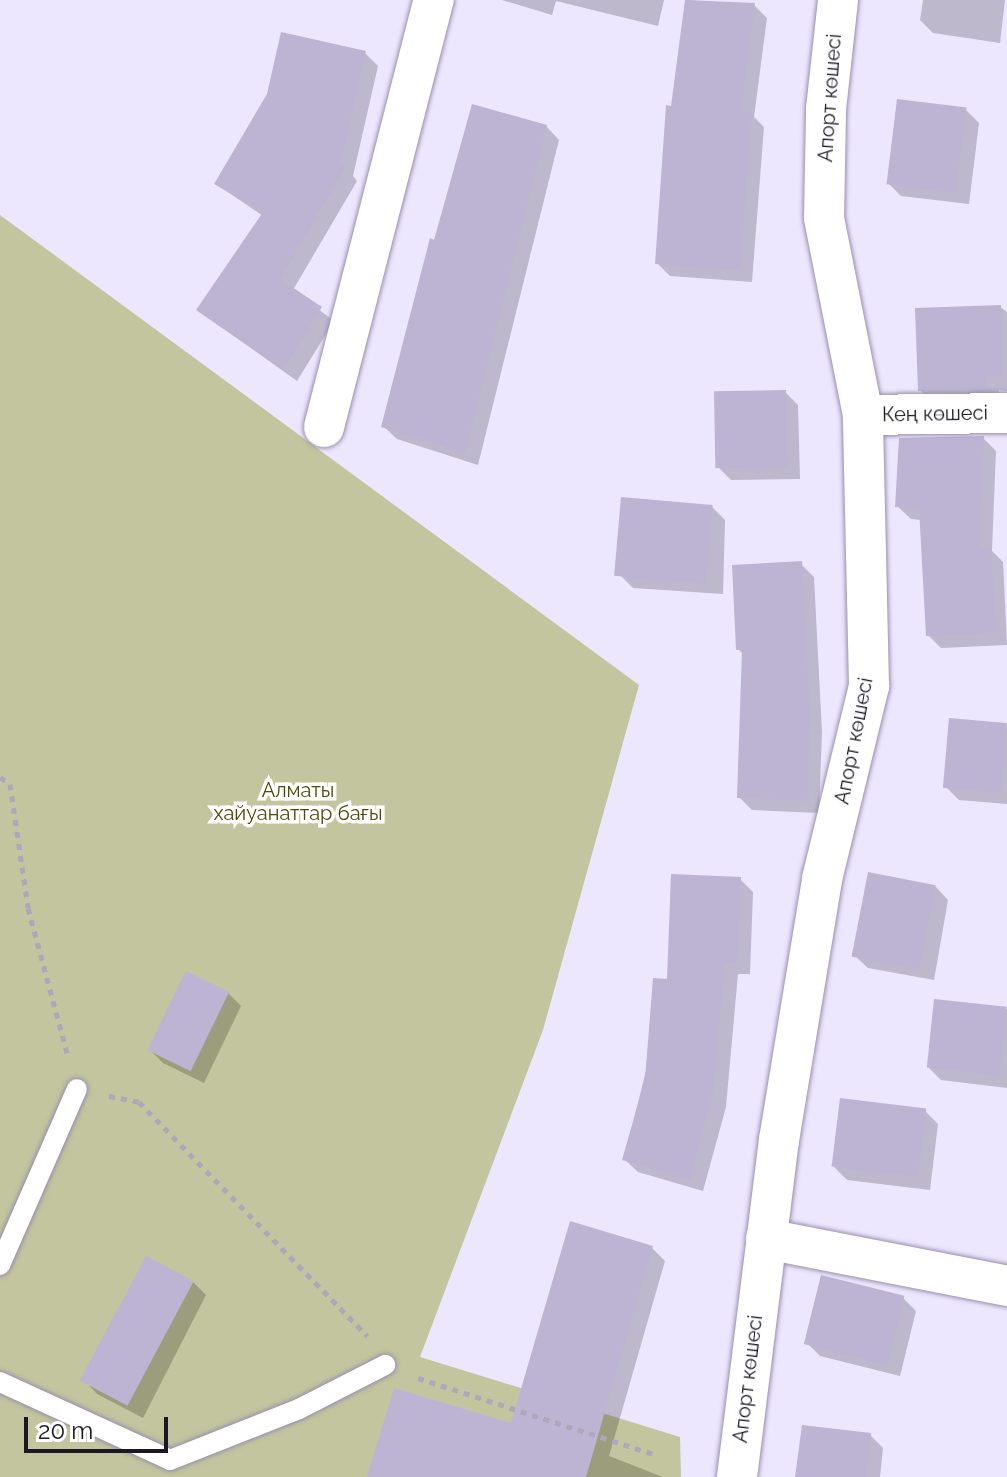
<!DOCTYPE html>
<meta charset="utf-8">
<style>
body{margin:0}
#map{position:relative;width:1007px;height:1477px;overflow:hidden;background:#ede6ff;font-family:Raleway,sans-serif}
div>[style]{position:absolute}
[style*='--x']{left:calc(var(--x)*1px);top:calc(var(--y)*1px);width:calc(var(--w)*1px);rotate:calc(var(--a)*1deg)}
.green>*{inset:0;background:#c2c59d}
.shadow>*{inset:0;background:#0003}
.building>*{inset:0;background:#bdb4d3;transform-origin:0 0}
.path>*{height:5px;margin-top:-2.5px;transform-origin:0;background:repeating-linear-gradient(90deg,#aca7bb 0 6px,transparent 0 12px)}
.roads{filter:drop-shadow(0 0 2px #988fad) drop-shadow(0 0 2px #988fad)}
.service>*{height:20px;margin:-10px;padding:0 10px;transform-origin:10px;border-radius:10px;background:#fff}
.minor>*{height:40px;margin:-20px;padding:0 20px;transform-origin:20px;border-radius:20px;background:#fff}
span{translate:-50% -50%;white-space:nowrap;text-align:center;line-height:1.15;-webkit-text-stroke:7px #fff;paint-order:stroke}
.street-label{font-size:20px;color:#1b1823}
.park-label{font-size:20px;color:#4b4c08}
.scale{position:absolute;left:24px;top:1417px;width:144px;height:36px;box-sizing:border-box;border:4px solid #1b1823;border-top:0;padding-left:10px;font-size:24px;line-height:28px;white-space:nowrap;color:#1b1823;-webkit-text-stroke:6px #fff;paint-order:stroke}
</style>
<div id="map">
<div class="green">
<div style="clip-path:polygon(0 215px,639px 685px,543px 1030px,420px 1357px,680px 1437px,681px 1477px,0 1477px)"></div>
</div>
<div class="shadow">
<div style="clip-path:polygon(502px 0,664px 0,658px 26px,556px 1px,552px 15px)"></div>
<div style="clip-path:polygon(687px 0,754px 5px,767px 18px,754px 117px,764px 127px,752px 282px,670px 276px,657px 263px)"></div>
<div style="clip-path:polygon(923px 0,1005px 0,1000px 43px,933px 33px,920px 20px)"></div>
<div style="clip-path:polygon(365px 53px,378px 66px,353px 176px,357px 181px,293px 290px,334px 321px,297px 381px,198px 310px,263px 216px,216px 184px,268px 94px)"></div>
<div style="clip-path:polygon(966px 110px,979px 123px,969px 204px,901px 196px,888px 183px)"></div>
<div style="clip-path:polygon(546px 126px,559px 140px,478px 465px,397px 439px,383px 426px,436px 242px)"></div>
<div style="clip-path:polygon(1000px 307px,1007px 312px,1007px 391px,999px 390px,999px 403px,933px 404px,920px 390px)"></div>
<div style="clip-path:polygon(785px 392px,798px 405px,800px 479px,731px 480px,718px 467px)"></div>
<div style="clip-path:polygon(983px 438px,996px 451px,992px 551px,1003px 562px,1007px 645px,941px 648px,928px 635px,921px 520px,911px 519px,897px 506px)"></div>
<div style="clip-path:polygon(712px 507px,725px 520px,723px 594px,633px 588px,620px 575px)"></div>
<div style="clip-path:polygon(801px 564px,814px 577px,822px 732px,819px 813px,752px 810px,739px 797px,744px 655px,738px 649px)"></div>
<div style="clip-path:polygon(1007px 725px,1007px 804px,959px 800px,946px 787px)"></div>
<div style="clip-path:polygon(740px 879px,753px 892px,750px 974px,738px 974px,726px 1107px,703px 1191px,638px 1172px,624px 1159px,668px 982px)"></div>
<div style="clip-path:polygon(935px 886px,948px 900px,934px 980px,868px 968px,854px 955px)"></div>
<div style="clip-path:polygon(228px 993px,241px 1006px,204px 1083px,163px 1063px,150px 1050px)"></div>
<div style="clip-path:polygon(1007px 1009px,1007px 1088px,941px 1080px,928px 1067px)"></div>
<div style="clip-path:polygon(925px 1111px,938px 1124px,930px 1190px,847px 1180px,834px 1167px)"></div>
<div style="clip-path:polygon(652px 1248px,665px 1261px,609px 1456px,663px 1477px,369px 1477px,512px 1426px)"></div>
<div style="clip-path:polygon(193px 1282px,206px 1295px,143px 1418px,97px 1394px,84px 1380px)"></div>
<div style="clip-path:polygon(903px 1298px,916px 1311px,900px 1376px,820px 1356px,807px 1343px)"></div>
<div style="clip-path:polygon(870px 1435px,883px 1448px,880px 1477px,797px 1477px)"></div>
</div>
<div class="building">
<div style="clip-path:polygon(685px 0,755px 3px,741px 111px,752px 112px,740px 270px,655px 264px,666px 105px,671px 106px)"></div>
<div style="clip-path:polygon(281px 32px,366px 51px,341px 163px,346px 166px,280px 279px,322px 307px,283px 370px,196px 310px,263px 212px,214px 184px,267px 94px)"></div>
<div style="left:897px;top:99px;width:70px;height:86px;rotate:7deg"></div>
<div style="clip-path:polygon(472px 104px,547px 125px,465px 453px,381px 427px,430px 238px,434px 240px)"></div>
<div style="clip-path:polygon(1001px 305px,1003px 375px,987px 376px,986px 390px,918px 391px,915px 308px)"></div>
<div style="left:786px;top:390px;width:77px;height:72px;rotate:89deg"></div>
<div style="clip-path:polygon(984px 436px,979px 547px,991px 547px,996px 632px,926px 636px,919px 508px,895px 507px,899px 438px)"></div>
<div style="left:621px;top:497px;width:92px;height:79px;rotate:5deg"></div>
<div style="clip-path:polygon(802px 561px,810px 717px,807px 801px,737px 798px,742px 650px,736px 650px,732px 565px)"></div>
<div style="left:949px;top:718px;width:58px;height:70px;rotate:5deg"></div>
<div style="left:868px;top:872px;width:69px;height:86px;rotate:11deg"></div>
<div style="clip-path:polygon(671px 874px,741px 877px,737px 962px,725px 962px,713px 1093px,690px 1179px,622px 1160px,645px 1079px,653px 978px,667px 979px)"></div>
<div style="left:186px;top:971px;width:48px;height:88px;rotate:26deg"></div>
<div style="left:934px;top:999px;width:73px;height:69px;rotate:6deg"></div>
<div style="left:840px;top:1098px;width:87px;height:69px;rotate:7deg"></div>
<div style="clip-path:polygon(570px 1221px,653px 1246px,586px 1477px,367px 1477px,394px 1388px,511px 1423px)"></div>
<div style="left:146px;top:1256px;width:54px;height:141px;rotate:28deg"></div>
<div style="left:821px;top:1275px;width:86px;height:71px;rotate:14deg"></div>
<div style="clip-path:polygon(802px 1425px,871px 1433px,866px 1477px,795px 1477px)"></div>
</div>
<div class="path">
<div style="--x:0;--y:777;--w:12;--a:35"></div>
<div style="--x:10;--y:784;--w:125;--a:81.7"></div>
<div style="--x:28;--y:908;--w:153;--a:74.9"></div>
<div style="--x:109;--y:1096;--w:31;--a:11"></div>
<div style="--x:139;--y:1102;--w:327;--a:45.7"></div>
<div style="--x:418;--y:1378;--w:247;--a:17.9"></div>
</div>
<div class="roads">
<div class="service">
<div style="--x:0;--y:1265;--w:192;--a:-66.4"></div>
<div style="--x:0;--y:1382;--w:187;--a:24.6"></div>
<div style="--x:170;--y:1460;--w:139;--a:-21.6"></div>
<div style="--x:299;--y:1409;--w:97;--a:-27.1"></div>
</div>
<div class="minor">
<div style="--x:863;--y:415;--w:144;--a:-0.8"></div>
<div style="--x:324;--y:427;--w:441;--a:-75.6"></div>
<div style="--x:766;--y:1239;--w:246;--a:11"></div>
<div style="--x:737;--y:1477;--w:340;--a:-82.9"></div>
<div style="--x:779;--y:1140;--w:265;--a:-80.6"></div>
<div style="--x:822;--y:879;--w:199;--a:-76.3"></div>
<div style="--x:869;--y:686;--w:271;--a:-91.3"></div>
<div style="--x:863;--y:415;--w:201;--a:-101.2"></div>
<div style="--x:824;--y:218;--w:109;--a:-88.9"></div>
<div style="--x:826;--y:109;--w:110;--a:-83.7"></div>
</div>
</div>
<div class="street-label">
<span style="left:830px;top:98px;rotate:-86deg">Апорт көшесі</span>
<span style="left:935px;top:414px;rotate:-1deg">Кең көшесі</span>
<span style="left:854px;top:741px;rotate:-79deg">Апорт көшесі</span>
<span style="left:748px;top:1379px;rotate:-83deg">Апорт көшесі</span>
</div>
<div class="park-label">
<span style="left:298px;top:802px">Алматы<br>хайуанаттар бағы</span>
</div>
<div class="scale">20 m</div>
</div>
